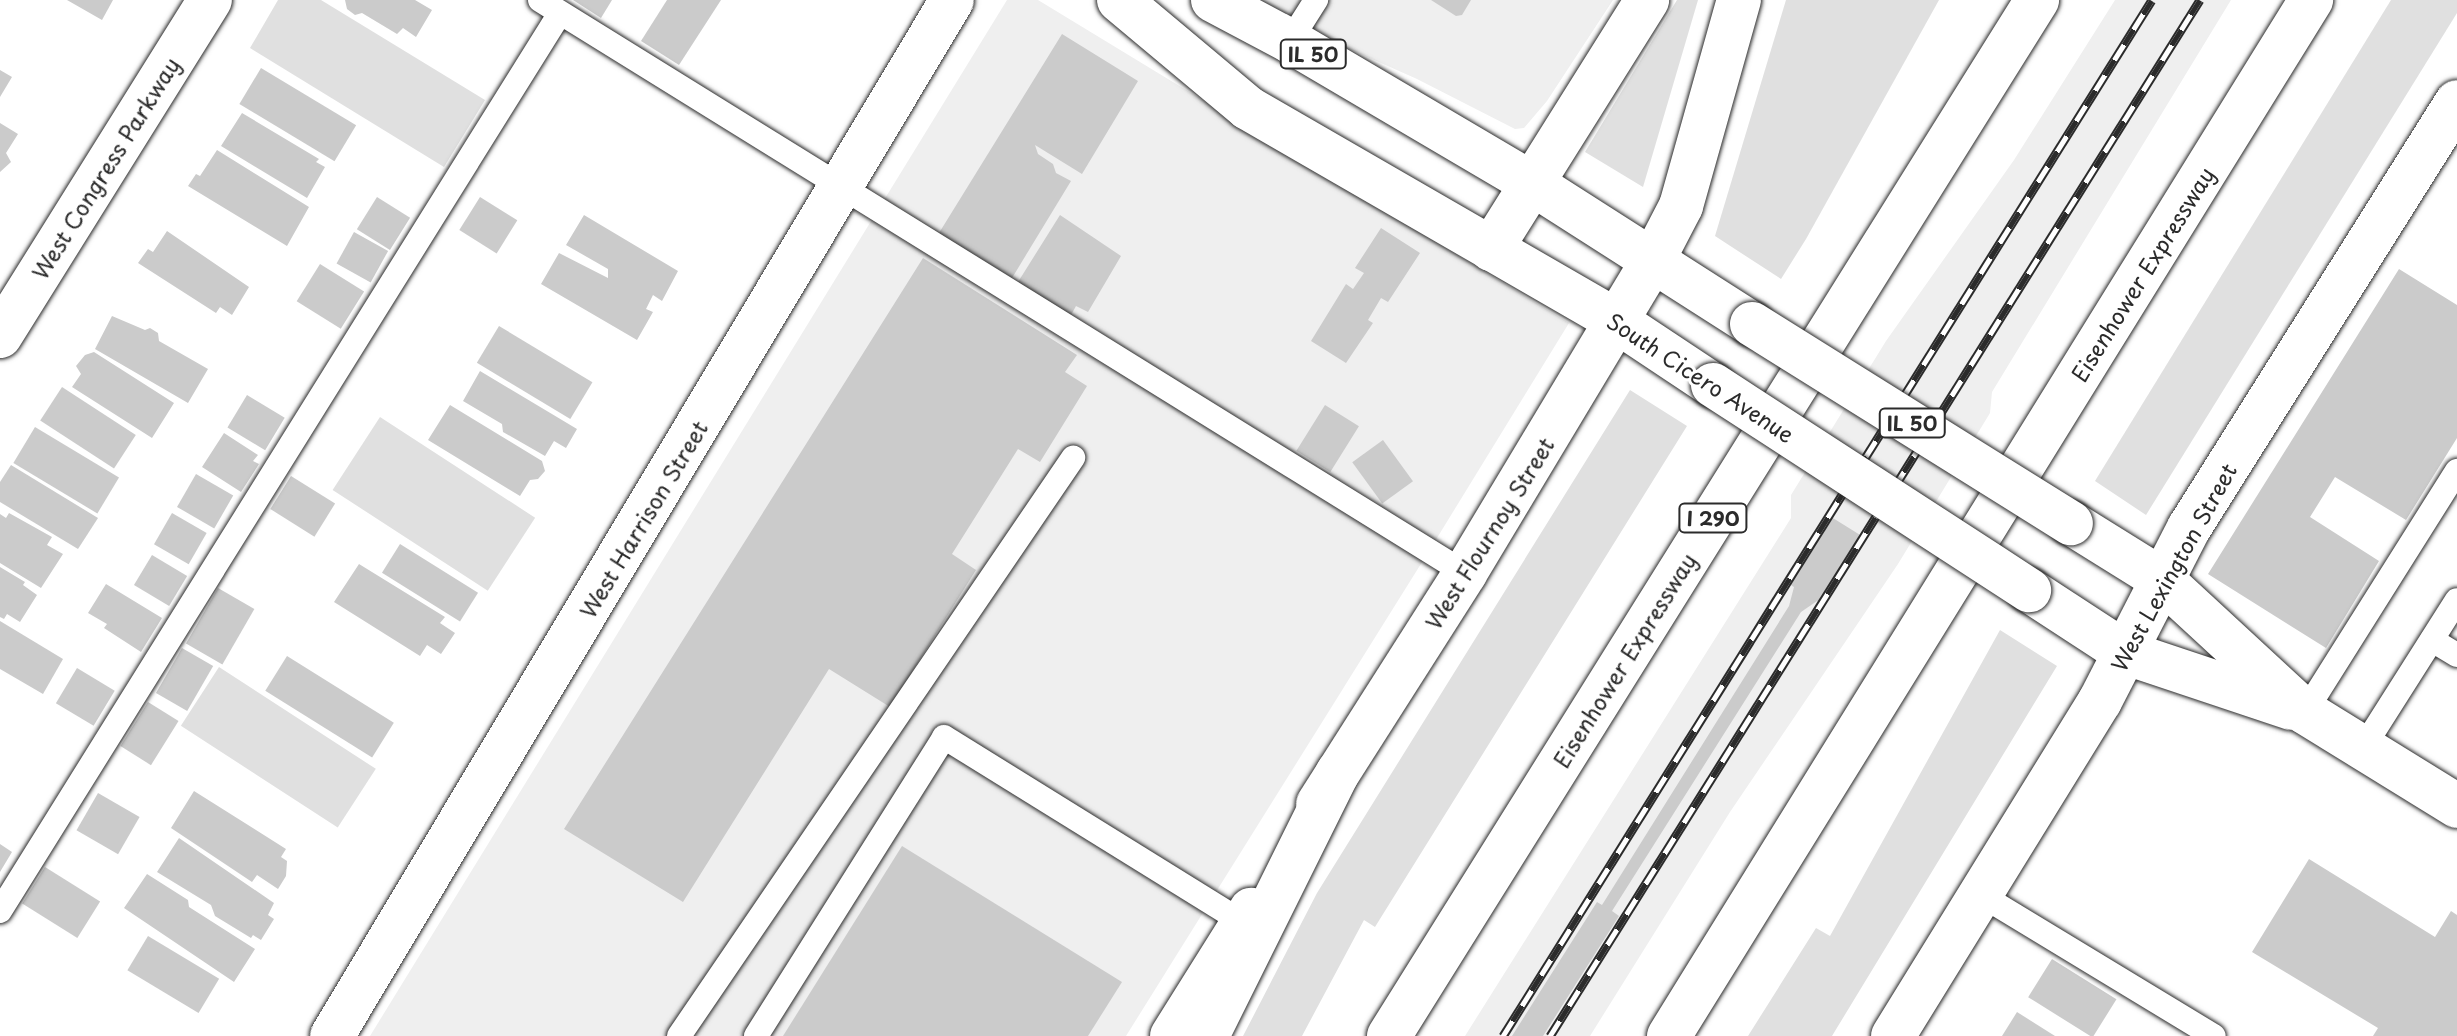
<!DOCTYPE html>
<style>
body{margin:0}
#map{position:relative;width:2457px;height:1036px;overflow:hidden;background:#fff;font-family:"Playpen Sans",sans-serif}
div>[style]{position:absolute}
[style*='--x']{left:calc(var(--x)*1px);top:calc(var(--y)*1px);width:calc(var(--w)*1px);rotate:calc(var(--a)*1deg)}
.built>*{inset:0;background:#efefef}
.green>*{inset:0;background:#e0e0e0;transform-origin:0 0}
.building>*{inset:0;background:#cbcbcb;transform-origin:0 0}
.roads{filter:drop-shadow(0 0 2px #2b2b2b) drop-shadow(0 0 2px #2b2b2b)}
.lane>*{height:24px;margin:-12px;padding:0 12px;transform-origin:12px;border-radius:12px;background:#fff}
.street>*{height:44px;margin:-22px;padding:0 22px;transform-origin:22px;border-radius:22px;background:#fff}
.secondary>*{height:44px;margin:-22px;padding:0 22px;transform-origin:22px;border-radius:22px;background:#fff}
.primary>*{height:44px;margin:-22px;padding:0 22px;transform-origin:22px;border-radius:22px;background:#fff}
.highway>*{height:44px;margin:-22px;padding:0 22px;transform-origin:22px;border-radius:22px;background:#fff}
.rail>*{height:9px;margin-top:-4.5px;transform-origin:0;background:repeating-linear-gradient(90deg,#fff 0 18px,#2b2b2b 0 36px);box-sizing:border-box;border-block:2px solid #2b2b2b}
.bridges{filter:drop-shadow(0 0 2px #2b2b2b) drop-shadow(0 0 2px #2b2b2b)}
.primary-bridge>*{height:44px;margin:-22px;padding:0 22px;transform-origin:22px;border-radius:22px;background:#fff}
span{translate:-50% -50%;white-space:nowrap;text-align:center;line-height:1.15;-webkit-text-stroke:6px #fff;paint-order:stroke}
.shield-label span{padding:2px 6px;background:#fff;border:2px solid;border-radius:6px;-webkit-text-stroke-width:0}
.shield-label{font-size:20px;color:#2b2b2b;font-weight:700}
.street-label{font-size:22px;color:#2b2b2b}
</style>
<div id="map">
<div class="built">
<div style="clip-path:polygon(1007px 0,1038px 0,1569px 323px,1429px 551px,1126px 1036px,370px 1036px)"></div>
<div style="clip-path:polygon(1240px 0,1613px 0,1547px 101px,1524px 128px,1515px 129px,1417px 79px)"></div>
<div style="clip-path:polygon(2115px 0,2231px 0,1992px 392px,1990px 413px,1898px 564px,1730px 812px,1590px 1036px,1465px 1036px,1791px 518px,1791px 495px,1886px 341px,2014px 160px)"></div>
</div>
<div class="green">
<div style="clip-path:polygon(278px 0,321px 0,485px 100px,444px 167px,250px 48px)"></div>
<div style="clip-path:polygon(1677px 0,1698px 0,1643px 187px,1585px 152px)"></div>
<div style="clip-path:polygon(1786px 0,1939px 0,1806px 239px,1781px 279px,1715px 236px)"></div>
<div style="clip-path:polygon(2391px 0,2457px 0,2457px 13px,2146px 515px,2095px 481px)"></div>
<div style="clip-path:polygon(1630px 390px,1687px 426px,1375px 927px,1364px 920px,1302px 1036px,1243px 1036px,1317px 893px)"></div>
<div style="left:380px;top:417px;width:185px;height:87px;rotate:33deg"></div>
<div style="clip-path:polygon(2000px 630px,2057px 666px,1832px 1036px,1748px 1036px,1816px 928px,1830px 936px)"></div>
<div style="left:219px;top:667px;width:187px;height:70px;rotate:33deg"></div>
</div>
<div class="building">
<div style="clip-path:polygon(67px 0,113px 0,102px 20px)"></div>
<div style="clip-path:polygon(345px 0,415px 0,432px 10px,416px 37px,403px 28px,397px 34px,362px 13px,355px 15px,347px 9px)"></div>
<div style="clip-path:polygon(573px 0,612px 0,601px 18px)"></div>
<div style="clip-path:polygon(667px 0,721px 0,679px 65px,641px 41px)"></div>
<div style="clip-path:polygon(1431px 0,1471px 0,1462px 15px,1456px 16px)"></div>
<div style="clip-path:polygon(1062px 34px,1138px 81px,1082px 174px,1035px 145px,1038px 154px,1053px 164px,1056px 173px,1071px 181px,1012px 278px,939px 233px)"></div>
<div style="left:261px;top:68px;width:111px;height:42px;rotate:31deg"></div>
<div style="clip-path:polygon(0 70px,12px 77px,0 97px)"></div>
<div style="clip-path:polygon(242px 113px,319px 159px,316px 162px,325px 167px,307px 198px,221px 146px)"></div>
<div style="clip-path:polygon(0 123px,18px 134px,6px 153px,11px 162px,0 172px)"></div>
<div style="clip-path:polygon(217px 150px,309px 207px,287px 246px,188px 186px,196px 174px,200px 176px)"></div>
<div style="left:377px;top:197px;width:39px;height:38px;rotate:32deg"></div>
<div style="left:480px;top:197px;width:44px;height:39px;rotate:32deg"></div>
<div style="clip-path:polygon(584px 215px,678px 271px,662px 301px,653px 295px,646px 309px,653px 312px,637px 340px,541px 284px,559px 253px,608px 278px,608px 269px,566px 245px)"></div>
<div style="clip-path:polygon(1060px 215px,1121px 256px,1088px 312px,1076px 306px,1071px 315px,1018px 282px)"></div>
<div style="clip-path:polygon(1381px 228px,1420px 253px,1388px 302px,1381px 298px,1368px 320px,1373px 323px,1346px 363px,1311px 341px,1346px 284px,1353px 289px,1364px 273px,1355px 268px)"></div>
<div style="clip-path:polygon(167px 231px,249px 287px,232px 315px,220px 307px,216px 313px,138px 263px,148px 249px,153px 252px)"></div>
<div style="left:354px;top:232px;width:39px;height:36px;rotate:29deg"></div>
<div style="clip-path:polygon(923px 258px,1077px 355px,1065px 372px,1087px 386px,1040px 462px,1018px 449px,952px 554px,976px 570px,890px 707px,829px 669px,683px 902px,564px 829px)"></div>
<div style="left:320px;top:264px;width:52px;height:44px;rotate:32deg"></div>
<div style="clip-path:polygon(2399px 269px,2457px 305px,2457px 438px,2406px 520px,2335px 477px,2310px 517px,2379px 561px,2326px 648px,2208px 574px)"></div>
<div style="clip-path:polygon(112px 316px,145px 330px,150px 328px,158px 333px,159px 341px,208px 369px,188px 403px,95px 349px)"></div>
<div style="left:499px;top:326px;width:109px;height:43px;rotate:31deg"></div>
<div style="clip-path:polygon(94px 352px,174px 403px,152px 438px,72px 387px,81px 374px,76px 366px,85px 355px)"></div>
<div style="clip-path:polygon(480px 371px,577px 429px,566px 448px,554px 441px,545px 456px,503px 432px,502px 424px,463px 401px)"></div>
<div style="left:62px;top:387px;width:88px;height:40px;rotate:33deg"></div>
<div style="left:247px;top:395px;width:44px;height:38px;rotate:31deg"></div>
<div style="clip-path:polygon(450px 405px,542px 461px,545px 471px,538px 479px,530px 480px,520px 496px,428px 440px)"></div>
<div style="left:1325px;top:405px;width:40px;height:54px;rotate:32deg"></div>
<div style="left:35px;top:427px;width:98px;height:42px;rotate:31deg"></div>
<div style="clip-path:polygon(224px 433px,258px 455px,253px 461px,259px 464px,241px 492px,202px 467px)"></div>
<div style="left:1383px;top:440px;width:51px;height:38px;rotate:54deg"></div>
<div style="clip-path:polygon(11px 465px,98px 518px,78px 549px,0 502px,0 482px)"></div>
<div style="left:196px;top:474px;width:43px;height:38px;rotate:30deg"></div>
<div style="left:291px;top:476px;width:52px;height:39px;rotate:32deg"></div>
<div style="clip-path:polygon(9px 513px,52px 537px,47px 545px,63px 554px,41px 588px,0 563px,0 514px,6px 518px)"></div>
<div style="left:172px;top:513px;width:40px;height:36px;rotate:30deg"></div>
<div style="clip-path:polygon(1828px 515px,1865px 538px,1822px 604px,1817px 601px,1801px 612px,1612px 911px,1619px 916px,1543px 1036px,1512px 1036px,1597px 902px,1602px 905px,1789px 606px,1794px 587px,1786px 582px)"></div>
<div style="left:400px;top:544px;width:92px;height:34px;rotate:32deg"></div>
<div style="left:152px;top:555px;width:41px;height:35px;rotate:31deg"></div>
<div style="clip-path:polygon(359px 564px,445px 617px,440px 623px,455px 633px,441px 654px,427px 645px,420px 656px,334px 602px)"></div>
<div style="clip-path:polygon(0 567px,25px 582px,23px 585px,37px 595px,20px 622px,7px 614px,4px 619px,0 617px)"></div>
<div style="clip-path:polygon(106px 584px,162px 618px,141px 652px,104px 628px,107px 624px,88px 613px)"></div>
<div style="left:218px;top:588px;width:42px;height:64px;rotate:30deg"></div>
<div style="clip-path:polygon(0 621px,63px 659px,43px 694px,0 669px)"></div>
<div style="left:182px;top:648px;width:36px;height:52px;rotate:30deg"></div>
<div style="left:287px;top:656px;width:126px;height:41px;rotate:32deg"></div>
<div style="left:77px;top:668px;width:44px;height:41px;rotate:31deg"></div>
<div style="left:148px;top:702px;width:36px;height:52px;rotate:32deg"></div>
<div style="clip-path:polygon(194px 791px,286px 849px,281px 857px,287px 861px,286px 876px,278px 889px,257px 875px,252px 882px,171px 828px)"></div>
<div style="left:98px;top:793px;width:48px;height:43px;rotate:30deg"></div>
<div style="clip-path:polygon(179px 838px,274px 903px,268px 915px,274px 919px,261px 940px,253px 935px,251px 938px,215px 916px,211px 905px,157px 872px)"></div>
<div style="clip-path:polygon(0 844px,12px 852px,0 872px)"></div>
<div style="clip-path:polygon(902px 846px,1122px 982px,1088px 1036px,783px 1036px)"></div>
<div style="clip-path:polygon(2309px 859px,2435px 937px,2451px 911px,2457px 915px,2457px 1036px,2373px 1036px,2378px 1028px,2252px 952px)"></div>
<div style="left:45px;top:867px;width:65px;height:43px;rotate:32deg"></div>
<div style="clip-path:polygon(147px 874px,188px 900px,189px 907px,255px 949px,234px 982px,124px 908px)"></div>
<div style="left:148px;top:936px;width:83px;height:40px;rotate:31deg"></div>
<div style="left:2052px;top:959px;width:76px;height:45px;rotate:32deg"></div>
<div style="clip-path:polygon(2017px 1012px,2055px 1036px,2002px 1036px)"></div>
</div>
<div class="roads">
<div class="lane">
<div style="--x:540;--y:0;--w:1088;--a:31.78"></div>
<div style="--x:1290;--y:41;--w:49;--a:-57.6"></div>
<div style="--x:2432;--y:640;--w:29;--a:31"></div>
<div style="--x:2305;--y:712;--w:285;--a:-57.8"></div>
<div style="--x:2363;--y:748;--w:175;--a:-57.6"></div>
<div style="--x:1981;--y:895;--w:272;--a:31.2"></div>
<div style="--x:0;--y:911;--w:1058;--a:-58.05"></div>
<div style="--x:679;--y:1036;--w:700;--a:-55.72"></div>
<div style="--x:756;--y:1036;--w:353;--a:-57.8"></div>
<div style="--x:944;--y:737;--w:353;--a:31.8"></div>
</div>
<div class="street">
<div style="--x:1491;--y:249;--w:294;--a:-57.9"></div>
<div style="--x:1652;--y:262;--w:63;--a:-62.6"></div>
<div style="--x:1681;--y:206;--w:214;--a:-74.3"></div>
<div style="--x:0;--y:336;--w:396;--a:-58"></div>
</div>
<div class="secondary">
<div style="--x:1318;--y:804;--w:274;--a:-57.5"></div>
<div style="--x:1465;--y:573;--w:363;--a:-59"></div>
<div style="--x:332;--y:1036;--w:1207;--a:-59.1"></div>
<div style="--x:1172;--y:1036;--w:149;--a:-57.9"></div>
<div style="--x:1893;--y:1036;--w:394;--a:-58.3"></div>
<div style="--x:2100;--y:701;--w:195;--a:-62.8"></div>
<div style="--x:2189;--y:528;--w:503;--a:-57.83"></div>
</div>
<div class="primary">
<div style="--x:1119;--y:0;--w:168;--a:39.9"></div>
<div style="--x:1248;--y:108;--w:427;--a:30"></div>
<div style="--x:1618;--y:322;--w:114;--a:33.6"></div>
<div style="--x:1213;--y:0;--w:87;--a:28"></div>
<div style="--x:1290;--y:41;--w:282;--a:30.5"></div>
<div style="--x:1533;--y:184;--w:260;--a:32.6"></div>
<div style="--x:2071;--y:523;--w:106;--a:31.9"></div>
<div style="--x:2161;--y:579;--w:196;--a:42.7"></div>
<div style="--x:2305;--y:712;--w:179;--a:31.7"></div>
<div style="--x:2029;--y:590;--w:113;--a:33.1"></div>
<div style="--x:2124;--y:652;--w:176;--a:18.5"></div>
</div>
<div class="highway">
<div style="--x:1207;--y:1036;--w:295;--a:-63.6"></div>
<div style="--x:1389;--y:1036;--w:1222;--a:-57.97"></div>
<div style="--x:1669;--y:1036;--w:1219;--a:-58.21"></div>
</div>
</div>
<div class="rail">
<div style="--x:1503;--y:1036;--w:1222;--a:-57.94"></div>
<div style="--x:1550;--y:1036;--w:1223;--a:-57.9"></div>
</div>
<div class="bridges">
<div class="primary-bridge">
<div style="--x:1752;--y:324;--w:376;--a:32"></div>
<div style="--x:1713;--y:385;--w:377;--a:33"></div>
</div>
</div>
<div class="shield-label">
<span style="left:1313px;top:54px">IL 50</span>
<span style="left:1912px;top:423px">IL 50</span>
<span style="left:1713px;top:518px">I 290</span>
</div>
<div class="street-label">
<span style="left:105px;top:168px;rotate:-58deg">West Congress Parkway</span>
<span style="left:2142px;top:274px;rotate:-58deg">Eisenhower Expressway</span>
<span style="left:1701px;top:377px;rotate:33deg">South Cicero Avenue</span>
<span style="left:643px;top:519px;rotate:-59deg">West Harrison Street</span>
<span style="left:1489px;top:533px;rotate:-58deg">West Flournoy Street</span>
<span style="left:2173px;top:567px;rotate:-61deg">West Lexington Street</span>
<span style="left:1624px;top:660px;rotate:-58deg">Eisenhower Expressway</span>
</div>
</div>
